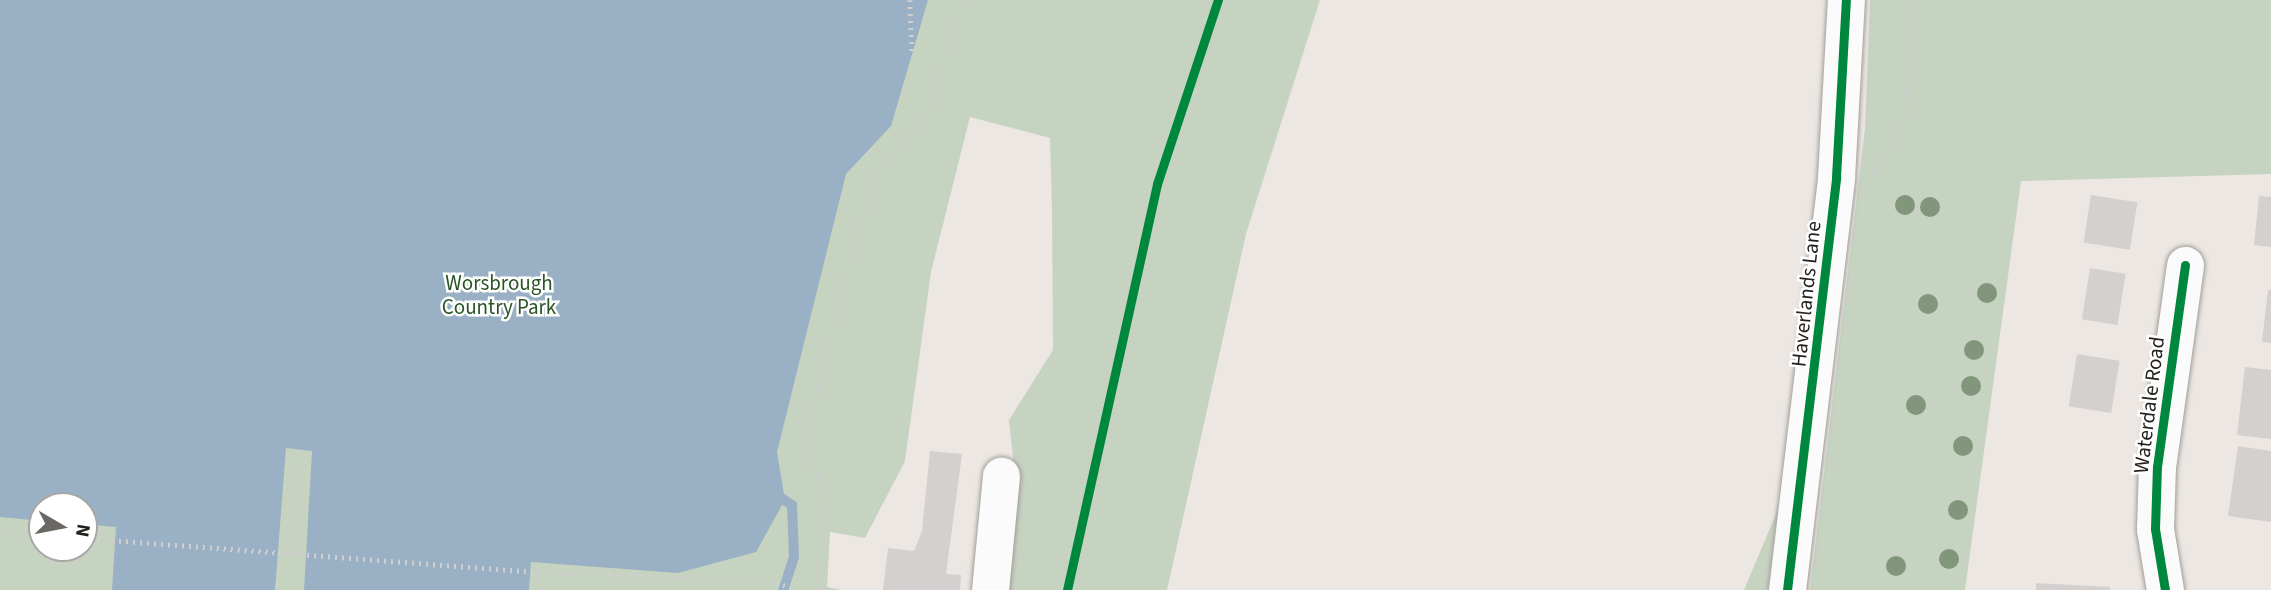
<!DOCTYPE html>
<style>
body{margin:0}
#map{position:relative;width:2271px;height:590px;overflow:hidden;background:#ece7e2;font-family:"Source Sans 3",sans-serif}
div>[style]{position:absolute}
[style*='--x']{left:calc(var(--x)*1px);top:calc(var(--y)*1px);width:calc(var(--w)*1px);rotate:calc(var(--a)*1deg)}
.green>*{inset:0;background:#c7d3c1}
.water>*{inset:0;background:#9ab1c5}
.stream>*{height:10px;margin:-5px;padding:0 5px;transform-origin:5px;border-radius:5px;background:#9ab1c5}
.building>*{inset:0;background:#d3d0cf;transform-origin:0 0}
.path>*{height:4.5px;margin-top:-2.25px;transform-origin:0;background:repeating-linear-gradient(90deg,#d0cece 0 2px,transparent 0 7px)}
.roads{filter:drop-shadow(0 0 2px #a19e9a) drop-shadow(0 0 2px #a19e9a)}
.minor>*{height:37px;margin:-18.5px;padding:0 18.5px;transform-origin:18.5px;border-radius:18.5px;background:#fcfbfb}
.cycleway>*{height:9px;margin:-4.5px;padding:0 4.5px;transform-origin:4.5px;border-radius:4.5px;background:#00873e}
.trees>*{width:20px;height:20px;margin:-10px;border-radius:50%;background:#81967a}
span{translate:-50% -50%;white-space:nowrap;text-align:center;line-height:1.15;-webkit-text-stroke:5px #fff;paint-order:stroke}
.park-label{font-size:21px;color:#295425}
.street-label{font-size:21px;color:#25221e}
.north{position:absolute;left:28px;top:492px;width:70px;height:70px;box-sizing:border-box;background:#fff;border:2px solid #a8a7a5;border-radius:50%;rotate:100deg;font-size:19px;font-weight:700;line-height:28px;text-align:center;color:#25221e}
.north::after{content:'';display:block;margin:auto;width:24px;height:32px;background:#6b6763;clip-path:polygon(50% 0,100% 100%,50% 72%,0 100%)}
</style>
<div id="map">
<div class="green">
<div style="clip-path:polygon(evenodd,0 0,1320px 0,1246px 234px,1167px 590px,981px 590px,1017px 495px,1009px 420px,1053px 350px,1052px 210px,1050px 138px,970px 117px,931px 272px,905px 461px,865px 538px,830px 532px,827px 587px,842px 590px,0 590px,0 0,42px 506px,84px 506px,84px 548px,42px 548px,42px 506px)"></div>
<div style="clip-path:polygon(1870px 0,2271px 0,2271px 174px,2021px 181px,1965px 590px,1810px 590px,1865px 128px)"></div>
<div style="clip-path:polygon(1778px 509px,1768px 590px,1744px 590px)"></div>
</div>
<div class="water">
<div style="clip-path:polygon(0 0,928px 0,891px 126px,846px 174px,777px 452px,785px 500px,756px 552px,678px 573px,531px 562px,529px 590px,304px 590px,312px 451px,286px 448px,275px 590px,112px 590px,116px 527px,84px 524px,84px 506px,42px 506px,42px 521px,0 517px)"></div>
</div>
<div class="stream">
<div style="--x:774;--y:493;--w:22;--a:34"></div>
<div style="--x:792;--y:505;--w:52;--a:87.8"></div>
<div style="--x:794;--y:557;--w:35;--a:108"></div>
</div>
<div class="building">
<div style="left:2091px;top:195px;width:47px;height:48px;rotate:9deg"></div>
<div style="clip-path:polygon(2259px 196px,2271px 197px,2271px 247px,2254px 245px)"></div>
<div style="left:2090px;top:268px;width:36px;height:52px;rotate:9deg"></div>
<div style="clip-path:polygon(2268px 290px,2271px 290px,2271px 343px,2262px 342px)"></div>
<div style="left:2077px;top:354px;width:43px;height:53px;rotate:9deg"></div>
<div style="clip-path:polygon(2245px 367px,2271px 370px,2271px 439px,2237px 435px)"></div>
<div style="clip-path:polygon(2238px 446px,2271px 451px,2271px 522px,2228px 516px)"></div>
<div style="clip-path:polygon(930px 451px,962px 454px,946px 574px,961px 575px,960px 590px,883px 590px,888px 548px,914px 551px,922px 531px)"></div>
<div style="clip-path:polygon(2036px 583px,2110px 587px,2110px 590px,2036px 590px)"></div>
</div>
<div class="path">
<div style="--x:910;--y:0;--w:52;--a:87.8"></div>
<div style="--x:1872;--y:175;--w:66;--a:-59.9"></div>
<div style="--x:1905;--y:118;--w:118;--a:-88.5"></div>
<div style="--x:0;--y:532;--w:42;--a:4.1"></div>
<div style="--x:84;--y:538;--w:448;--a:4.3"></div>
<div style="--x:531;--y:572;--w:239;--a:1.9"></div>
<div style="--x:770;--y:580;--w:30;--a:20"></div>
<div style="--x:292;--y:554;--w:91;--a:-85.6"></div>
<div style="--x:820;--y:590;--w:114;--a:-90.5"></div>
<div style="--x:819;--y:476;--w:33;--a:-119"></div>
<div style="--x:803;--y:447;--w:141;--a:-76.5"></div>
<div style="--x:836;--y:310;--w:136;--a:-74.2"></div>
<div style="--x:873;--y:179;--w:84;--a:-50.8"></div>
<div style="--x:926;--y:114;--w:120;--a:-72"></div>
</div>
<div class="roads">
<div class="minor">
<div style="--x:990;--y:590;--w:115;--a:-84.5"></div>
<div style="--x:1787;--y:590;--w:416;--a:-83.2"></div>
<div style="--x:1836;--y:177;--w:177;--a:-86.8"></div>
<div style="--x:2165;--y:590;--w:62;--a:-99.3"></div>
<div style="--x:2155;--y:529;--w:62;--a:-88.2"></div>
<div style="--x:2157;--y:467;--w:204;--a:-82.1"></div>
</div>
</div>
<div class="cycleway">
<div style="--x:1067;--y:590;--w:416;--a:-77.5"></div>
<div style="--x:1157;--y:184;--w:194;--a:-71.7"></div>
<div style="--x:1787;--y:590;--w:416;--a:-83.2"></div>
<div style="--x:1836;--y:177;--w:177;--a:-86.8"></div>
<div style="--x:2165;--y:590;--w:62;--a:-99.3"></div>
<div style="--x:2155;--y:529;--w:62;--a:-88.2"></div>
<div style="--x:2157;--y:467;--w:204;--a:-82.1"></div>
</div>
<div class="trees">
<div style="left:1905px;top:205px"></div>
<div style="left:1930px;top:207px"></div>
<div style="left:1987px;top:293px"></div>
<div style="left:1928px;top:304px"></div>
<div style="left:1974px;top:350px"></div>
<div style="left:1971px;top:386px"></div>
<div style="left:1916px;top:405px"></div>
<div style="left:1963px;top:446px"></div>
<div style="left:1958px;top:510px"></div>
<div style="left:1949px;top:559px"></div>
<div style="left:1896px;top:566px"></div>
</div>
<div class="park-label">
<span style="left:499px;top:295px">Worsbrough<br>Country Park</span>
</div>
<div class="street-label">
<span style="left:1806px;top:294px;rotate:-84deg">Haverlands Lane</span>
<span style="left:2149px;top:405px;rotate:-83deg">Waterdale Road</span>
</div>
<div class="north">N</div>
</div>
